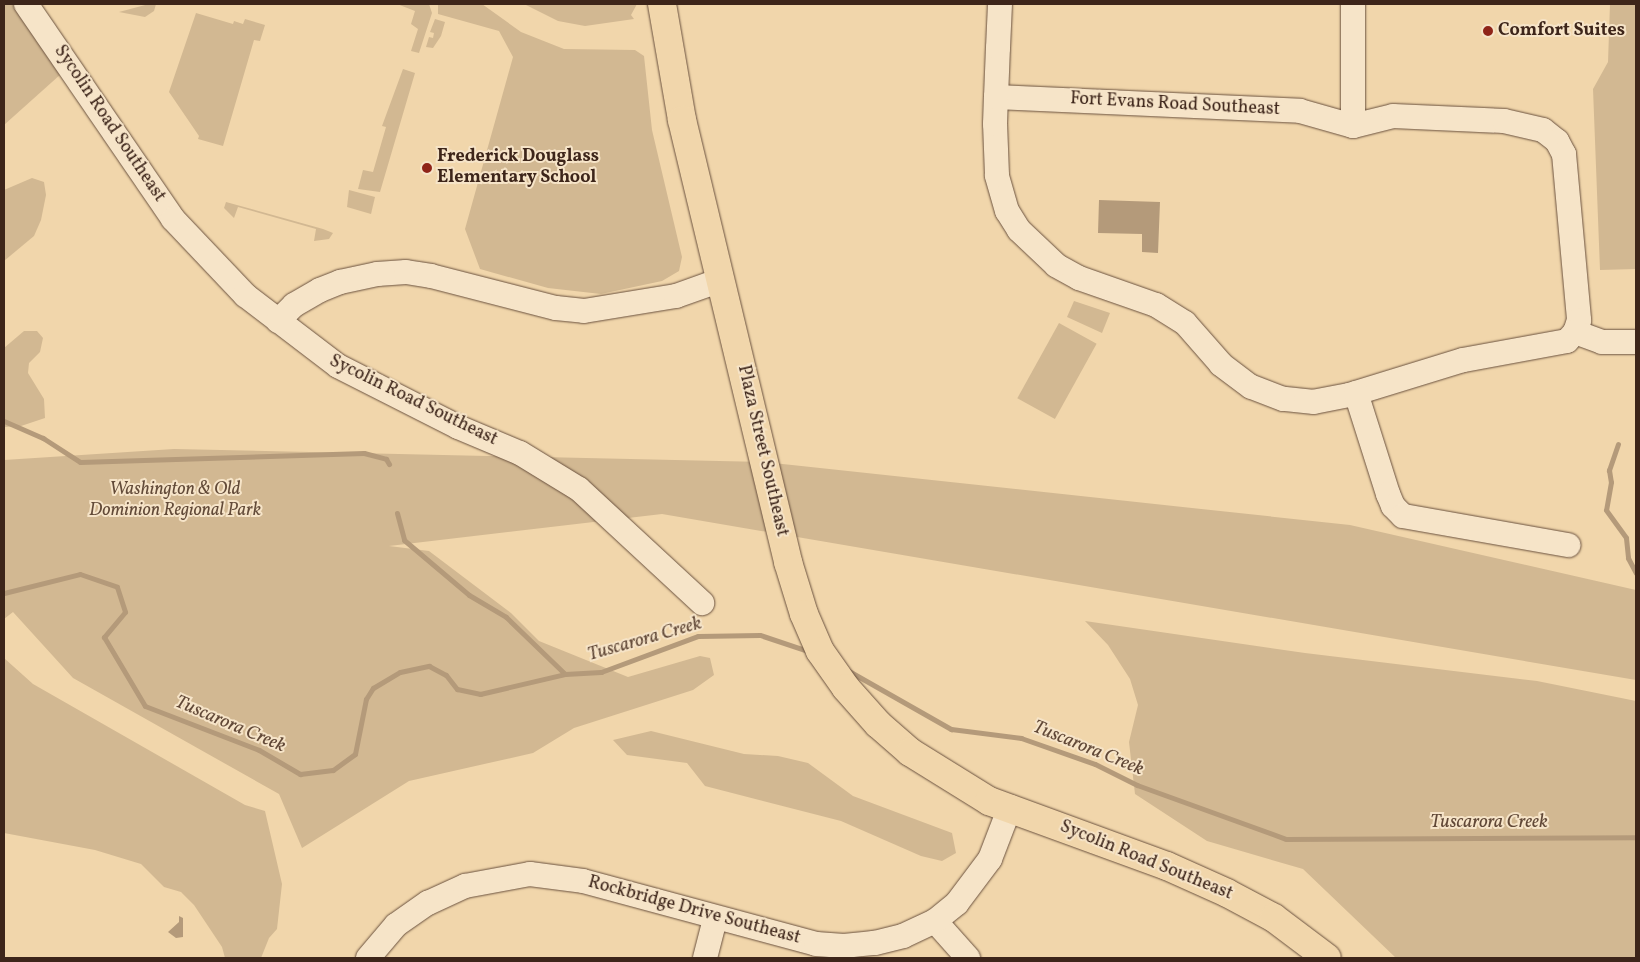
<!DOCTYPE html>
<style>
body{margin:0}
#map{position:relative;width:1640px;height:962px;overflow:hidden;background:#f1d6ab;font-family:Vollkorn,serif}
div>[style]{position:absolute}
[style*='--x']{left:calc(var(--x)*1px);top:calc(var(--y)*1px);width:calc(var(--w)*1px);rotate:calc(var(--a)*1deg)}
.green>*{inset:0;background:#d2b892;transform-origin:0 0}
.water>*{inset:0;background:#b49a7a}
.stream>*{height:5px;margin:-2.5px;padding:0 2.5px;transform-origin:2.5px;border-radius:2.5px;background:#b49a7a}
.roads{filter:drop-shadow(0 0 1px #6a513e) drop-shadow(0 0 1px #6a513e)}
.minor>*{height:24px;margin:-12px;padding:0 12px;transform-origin:12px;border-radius:12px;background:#f6e4c8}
.major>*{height:28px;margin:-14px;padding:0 14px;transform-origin:14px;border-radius:14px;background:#f1d6ab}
.dots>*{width:14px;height:14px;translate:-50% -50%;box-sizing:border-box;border:2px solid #f6e4c8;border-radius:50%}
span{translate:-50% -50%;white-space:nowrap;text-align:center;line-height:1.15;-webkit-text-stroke:4px #f6e4c8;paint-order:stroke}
.poi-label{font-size:18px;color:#3d251a;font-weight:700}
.left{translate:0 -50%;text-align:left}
.street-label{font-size:18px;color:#3d251a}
.park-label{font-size:18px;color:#624a38;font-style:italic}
.water-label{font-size:19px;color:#614837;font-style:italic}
.frame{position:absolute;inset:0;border:5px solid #3d251a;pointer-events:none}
</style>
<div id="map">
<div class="green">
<div style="clip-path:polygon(4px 4px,15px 4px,61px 74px,4px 125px)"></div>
<div style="clip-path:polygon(149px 4px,156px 4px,154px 11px,145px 17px,119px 12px)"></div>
<div style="clip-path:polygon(397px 4px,429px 4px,432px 13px,419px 53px,411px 51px,418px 29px,411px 24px,415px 11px)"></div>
<div style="clip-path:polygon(438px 4px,482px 4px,521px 32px,564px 49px,635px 50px,644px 56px,652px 130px,682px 257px,679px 271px,662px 281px,601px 294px,548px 288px,480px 269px,465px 229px,513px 57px,499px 31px,438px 14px)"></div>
<div style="clip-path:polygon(524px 4px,637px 4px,631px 15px,634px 19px,585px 26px,558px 21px)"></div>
<div style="clip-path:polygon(1610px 4px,1636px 4px,1636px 269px,1600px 270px,1593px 89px,1608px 62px)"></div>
<div style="clip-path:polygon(196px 13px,233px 24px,234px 21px,243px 24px,245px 19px,265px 25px,260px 41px,254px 40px,223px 146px,198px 139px,199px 136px,169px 92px)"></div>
<div style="clip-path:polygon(435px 19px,445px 22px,441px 36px,433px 48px,426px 47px,429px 37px,433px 38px,434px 33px,430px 32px)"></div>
<div style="clip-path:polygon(403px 69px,415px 73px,380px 192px,358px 189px,363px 170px,373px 172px,386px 127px,382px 126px)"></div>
<div style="clip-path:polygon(32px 178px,44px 182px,46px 195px,41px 220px,34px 236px,4px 261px,4px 190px)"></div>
<div style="clip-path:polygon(349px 190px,375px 197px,371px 214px,347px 207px)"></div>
<div style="clip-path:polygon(226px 202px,323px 229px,333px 233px,329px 239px,314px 241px,316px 229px,238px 207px,234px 218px,224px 208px)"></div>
<div style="clip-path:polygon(1074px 301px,1110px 313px,1102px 333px,1067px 317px)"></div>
<div style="left:1059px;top:323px;width:43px;height:86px;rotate:29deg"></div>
<div style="clip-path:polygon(24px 331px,37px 331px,43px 338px,40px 352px,29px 363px,28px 373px,44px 399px,45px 418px,21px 426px,4px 427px,4px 348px)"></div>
<div style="clip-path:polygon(174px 449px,764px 462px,1350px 525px,1636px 590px,1636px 680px,662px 514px,389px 546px,429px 551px,511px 613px,539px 641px,628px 677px,700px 656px,710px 658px,714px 675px,693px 690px,574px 728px,533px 753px,409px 781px,302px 848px,279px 794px,73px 678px,13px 612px,4px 619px,4px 460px)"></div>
<div style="clip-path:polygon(1085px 621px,1305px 653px,1537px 681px,1636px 701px,1636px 958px,1396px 958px,1303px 869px,1207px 841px,1135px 794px,1129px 742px,1138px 705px,1130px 679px,1108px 645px)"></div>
<div style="clip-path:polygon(4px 658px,33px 684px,245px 805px,265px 811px,282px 884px,277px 929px,269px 938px,261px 958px,225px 958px,222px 947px,194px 905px,181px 892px,164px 887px,141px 864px,95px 850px,4px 833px)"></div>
<div style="clip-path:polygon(651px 731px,744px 754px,778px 756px,808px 763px,853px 796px,952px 833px,956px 853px,942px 861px,921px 856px,841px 821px,705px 786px,687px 763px,627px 755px,613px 740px)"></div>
</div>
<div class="water">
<div style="clip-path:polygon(1099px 200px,1160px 202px,1158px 253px,1142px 252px,1142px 234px,1098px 233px)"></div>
<div style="clip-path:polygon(179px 916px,183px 918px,183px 937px,176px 938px,168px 932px,179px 922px)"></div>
</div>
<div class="stream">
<div style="--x:4;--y:421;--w:43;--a:23.6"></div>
<div style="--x:43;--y:438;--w:44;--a:33"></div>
<div style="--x:80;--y:462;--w:284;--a:-1.8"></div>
<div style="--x:364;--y:453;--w:23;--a:15"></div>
<div style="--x:386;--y:459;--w:6;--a:59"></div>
<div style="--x:1618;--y:444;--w:28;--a:109"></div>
<div style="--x:1609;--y:470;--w:12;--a:81"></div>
<div style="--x:1611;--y:482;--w:28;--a:100"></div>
<div style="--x:1606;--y:510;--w:34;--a:54"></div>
<div style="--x:1626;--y:538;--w:20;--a:84"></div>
<div style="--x:1628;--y:558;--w:17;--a:62"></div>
<div style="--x:397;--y:513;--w:28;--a:75"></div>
<div style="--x:404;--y:540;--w:85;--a:40.2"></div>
<div style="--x:469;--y:595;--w:43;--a:30.7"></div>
<div style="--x:506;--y:617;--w:82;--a:44"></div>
<div style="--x:4;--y:593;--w:78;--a:-14"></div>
<div style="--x:80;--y:574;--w:39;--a:19"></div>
<div style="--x:117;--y:587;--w:26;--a:72"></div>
<div style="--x:125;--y:612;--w:33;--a:130"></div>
<div style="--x:104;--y:637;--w:80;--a:59.3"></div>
<div style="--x:145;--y:706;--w:122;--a:21.1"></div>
<div style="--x:259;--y:750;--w:48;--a:30.3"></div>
<div style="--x:300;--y:774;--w:33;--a:-7"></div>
<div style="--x:333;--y:770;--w:27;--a:-36"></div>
<div style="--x:355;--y:754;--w:56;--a:-78.7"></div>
<div style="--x:366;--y:699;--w:13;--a:-58"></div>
<div style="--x:373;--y:688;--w:31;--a:-31"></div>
<div style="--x:400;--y:672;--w:30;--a:-12"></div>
<div style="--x:429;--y:666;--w:19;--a:28"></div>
<div style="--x:446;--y:675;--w:18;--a:52"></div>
<div style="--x:457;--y:689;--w:24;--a:12"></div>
<div style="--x:480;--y:694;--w:87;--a:-13.2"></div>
<div style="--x:565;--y:674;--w:36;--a:-3"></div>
<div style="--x:601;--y:672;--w:103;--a:-20.4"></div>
<div style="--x:698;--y:636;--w:62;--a:-0.9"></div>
<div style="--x:760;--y:635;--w:54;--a:18.4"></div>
<div style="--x:847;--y:670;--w:120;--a:29.6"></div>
<div style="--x:951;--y:729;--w:71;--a:7.3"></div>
<div style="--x:1021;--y:738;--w:78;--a:19.4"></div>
<div style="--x:1095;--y:764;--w:47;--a:26.6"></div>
<div style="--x:1137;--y:785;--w:158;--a:19.9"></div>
<div style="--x:1286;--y:839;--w:350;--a:-0.3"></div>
</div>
<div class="roads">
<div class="minor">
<div style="--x:26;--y:4;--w:260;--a:55.6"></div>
<div style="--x:173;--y:219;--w:105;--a:46.5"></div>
<div style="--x:245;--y:295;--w:117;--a:37.4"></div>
<div style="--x:338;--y:366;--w:135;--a:26.9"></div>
<div style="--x:458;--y:427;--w:67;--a:22.8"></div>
<div style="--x:520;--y:453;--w:69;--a:31.4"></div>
<div style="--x:579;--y:489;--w:168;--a:42.8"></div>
<div style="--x:996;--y:97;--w:304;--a:2.6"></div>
<div style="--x:1300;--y:111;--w:55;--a:15.8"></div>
<div style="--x:1353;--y:126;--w:41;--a:-14"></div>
<div style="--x:1393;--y:116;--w:111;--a:2.6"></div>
<div style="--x:1504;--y:121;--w:40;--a:13"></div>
<div style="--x:1543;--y:130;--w:18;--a:38"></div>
<div style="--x:1557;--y:141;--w:15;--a:62"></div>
<div style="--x:1564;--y:154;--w:167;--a:84.8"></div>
<div style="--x:1579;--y:320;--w:13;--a:108"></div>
<div style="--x:1575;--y:332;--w:12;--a:132"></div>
<div style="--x:1567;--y:341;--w:106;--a:169.6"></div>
<div style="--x:1463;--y:360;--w:119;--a:162.9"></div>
<div style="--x:1349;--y:395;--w:36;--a:169"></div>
<div style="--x:1314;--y:402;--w:31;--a:-174"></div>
<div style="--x:1283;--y:399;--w:34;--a:-159"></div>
<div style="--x:1251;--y:387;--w:38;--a:-143"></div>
<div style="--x:1221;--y:364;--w:55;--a:-131.3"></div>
<div style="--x:1185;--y:323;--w:34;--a:-148"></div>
<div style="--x:1156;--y:305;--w:82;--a:-160.7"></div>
<div style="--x:1079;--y:278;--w:26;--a:-151"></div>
<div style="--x:1056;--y:265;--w:51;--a:-136.6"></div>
<div style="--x:1019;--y:230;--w:22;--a:-122"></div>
<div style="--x:1007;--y:211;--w:37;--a:-106"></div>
<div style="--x:997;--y:175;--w:51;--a:-92.2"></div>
<div style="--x:995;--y:124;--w:27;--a:-88"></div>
<div style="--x:996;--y:97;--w:49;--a:-87.7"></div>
<div style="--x:998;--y:48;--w:44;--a:-87.4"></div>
<div style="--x:1353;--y:126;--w:122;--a:-90"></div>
<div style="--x:278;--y:321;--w:23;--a:-45"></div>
<div style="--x:294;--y:305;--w:30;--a:-30"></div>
<div style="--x:320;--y:290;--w:22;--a:-22"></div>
<div style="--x:340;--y:282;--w:38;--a:-12"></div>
<div style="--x:377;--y:274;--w:29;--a:-4"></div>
<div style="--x:406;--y:272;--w:25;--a:9"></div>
<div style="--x:431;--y:276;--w:129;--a:14.4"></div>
<div style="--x:556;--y:308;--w:28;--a:6"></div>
<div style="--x:584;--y:311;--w:93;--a:-9.3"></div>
<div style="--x:676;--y:296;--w:48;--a:-19.6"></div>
<div style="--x:1575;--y:332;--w:29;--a:20"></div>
<div style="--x:1602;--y:342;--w:34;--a:0"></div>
<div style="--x:1356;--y:393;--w:106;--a:72.4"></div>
<div style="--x:1388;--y:494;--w:13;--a:67"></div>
<div style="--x:1393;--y:506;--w:14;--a:45"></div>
<div style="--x:1403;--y:516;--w:168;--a:10"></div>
<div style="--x:935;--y:921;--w:50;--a:48.3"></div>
<div style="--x:368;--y:958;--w:43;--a:-49.7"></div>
<div style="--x:396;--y:925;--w:39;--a:-35"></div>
<div style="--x:428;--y:903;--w:41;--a:-24.7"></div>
<div style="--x:465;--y:886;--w:66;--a:-10.5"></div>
<div style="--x:530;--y:874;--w:53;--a:7.5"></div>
<div style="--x:583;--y:881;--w:241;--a:15.1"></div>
<div style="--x:816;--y:944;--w:28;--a:4"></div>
<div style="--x:844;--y:946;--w:31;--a:-6"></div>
<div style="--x:875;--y:943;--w:29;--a:-14"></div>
<div style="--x:903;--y:936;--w:35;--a:-25"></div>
<div style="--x:935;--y:921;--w:28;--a:-39"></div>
<div style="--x:957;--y:903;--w:55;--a:-53.1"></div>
<div style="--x:990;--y:859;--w:56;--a:-69"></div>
<div style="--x:705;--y:958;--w:40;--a:-75.6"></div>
</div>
<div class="major">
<div style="--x:662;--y:4;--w:118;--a:80.2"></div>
<div style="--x:682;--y:120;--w:455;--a:76.5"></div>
<div style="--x:788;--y:562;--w:54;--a:72.9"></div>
<div style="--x:804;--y:614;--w:40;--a:66.6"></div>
<div style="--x:820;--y:651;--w:45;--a:54.9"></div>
<div style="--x:846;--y:688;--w:48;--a:48.4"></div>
<div style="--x:878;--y:724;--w:43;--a:41.2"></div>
<div style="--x:910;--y:752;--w:93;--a:31.8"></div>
<div style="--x:989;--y:801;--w:189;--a:20.1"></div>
<div style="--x:1167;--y:866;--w:66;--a:24.2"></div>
<div style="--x:1227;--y:893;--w:53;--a:28"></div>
<div style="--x:1274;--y:918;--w:66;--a:37"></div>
</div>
</div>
<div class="dots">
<div style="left:1488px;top:31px;background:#8f2418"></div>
<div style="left:427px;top:168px;background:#8f2418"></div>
</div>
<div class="poi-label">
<span class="left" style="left:1498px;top:31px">Comfort Suites</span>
<span class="left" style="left:437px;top:168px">Frederick Douglass<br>Elementary School</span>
</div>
<div class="street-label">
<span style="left:1175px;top:105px;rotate:3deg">Fort Evans Road Southeast</span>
<span style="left:109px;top:124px;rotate:56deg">Sycolin Road Southeast</span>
<span style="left:413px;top:401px;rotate:26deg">Sycolin Road Southeast</span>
<span style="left:762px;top:451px;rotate:77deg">Plaza Street Southeast</span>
<span style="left:1146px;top:861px;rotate:22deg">Sycolin Road Southeast</span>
<span style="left:694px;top:911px;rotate:15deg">Rockbridge Drive Southeast</span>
</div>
<div class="park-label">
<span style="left:175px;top:501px">Washington &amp; Old<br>Dominion Regional Park</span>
</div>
<div class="water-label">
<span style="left:645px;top:640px;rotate:-16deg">Tuscarora Creek</span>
<span style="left:230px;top:725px;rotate:23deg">Tuscarora Creek</span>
<span style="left:1088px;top:749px;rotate:22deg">Tuscarora Creek</span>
<span style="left:1489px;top:823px">Tuscarora Creek</span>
</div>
<div class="frame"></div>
</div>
